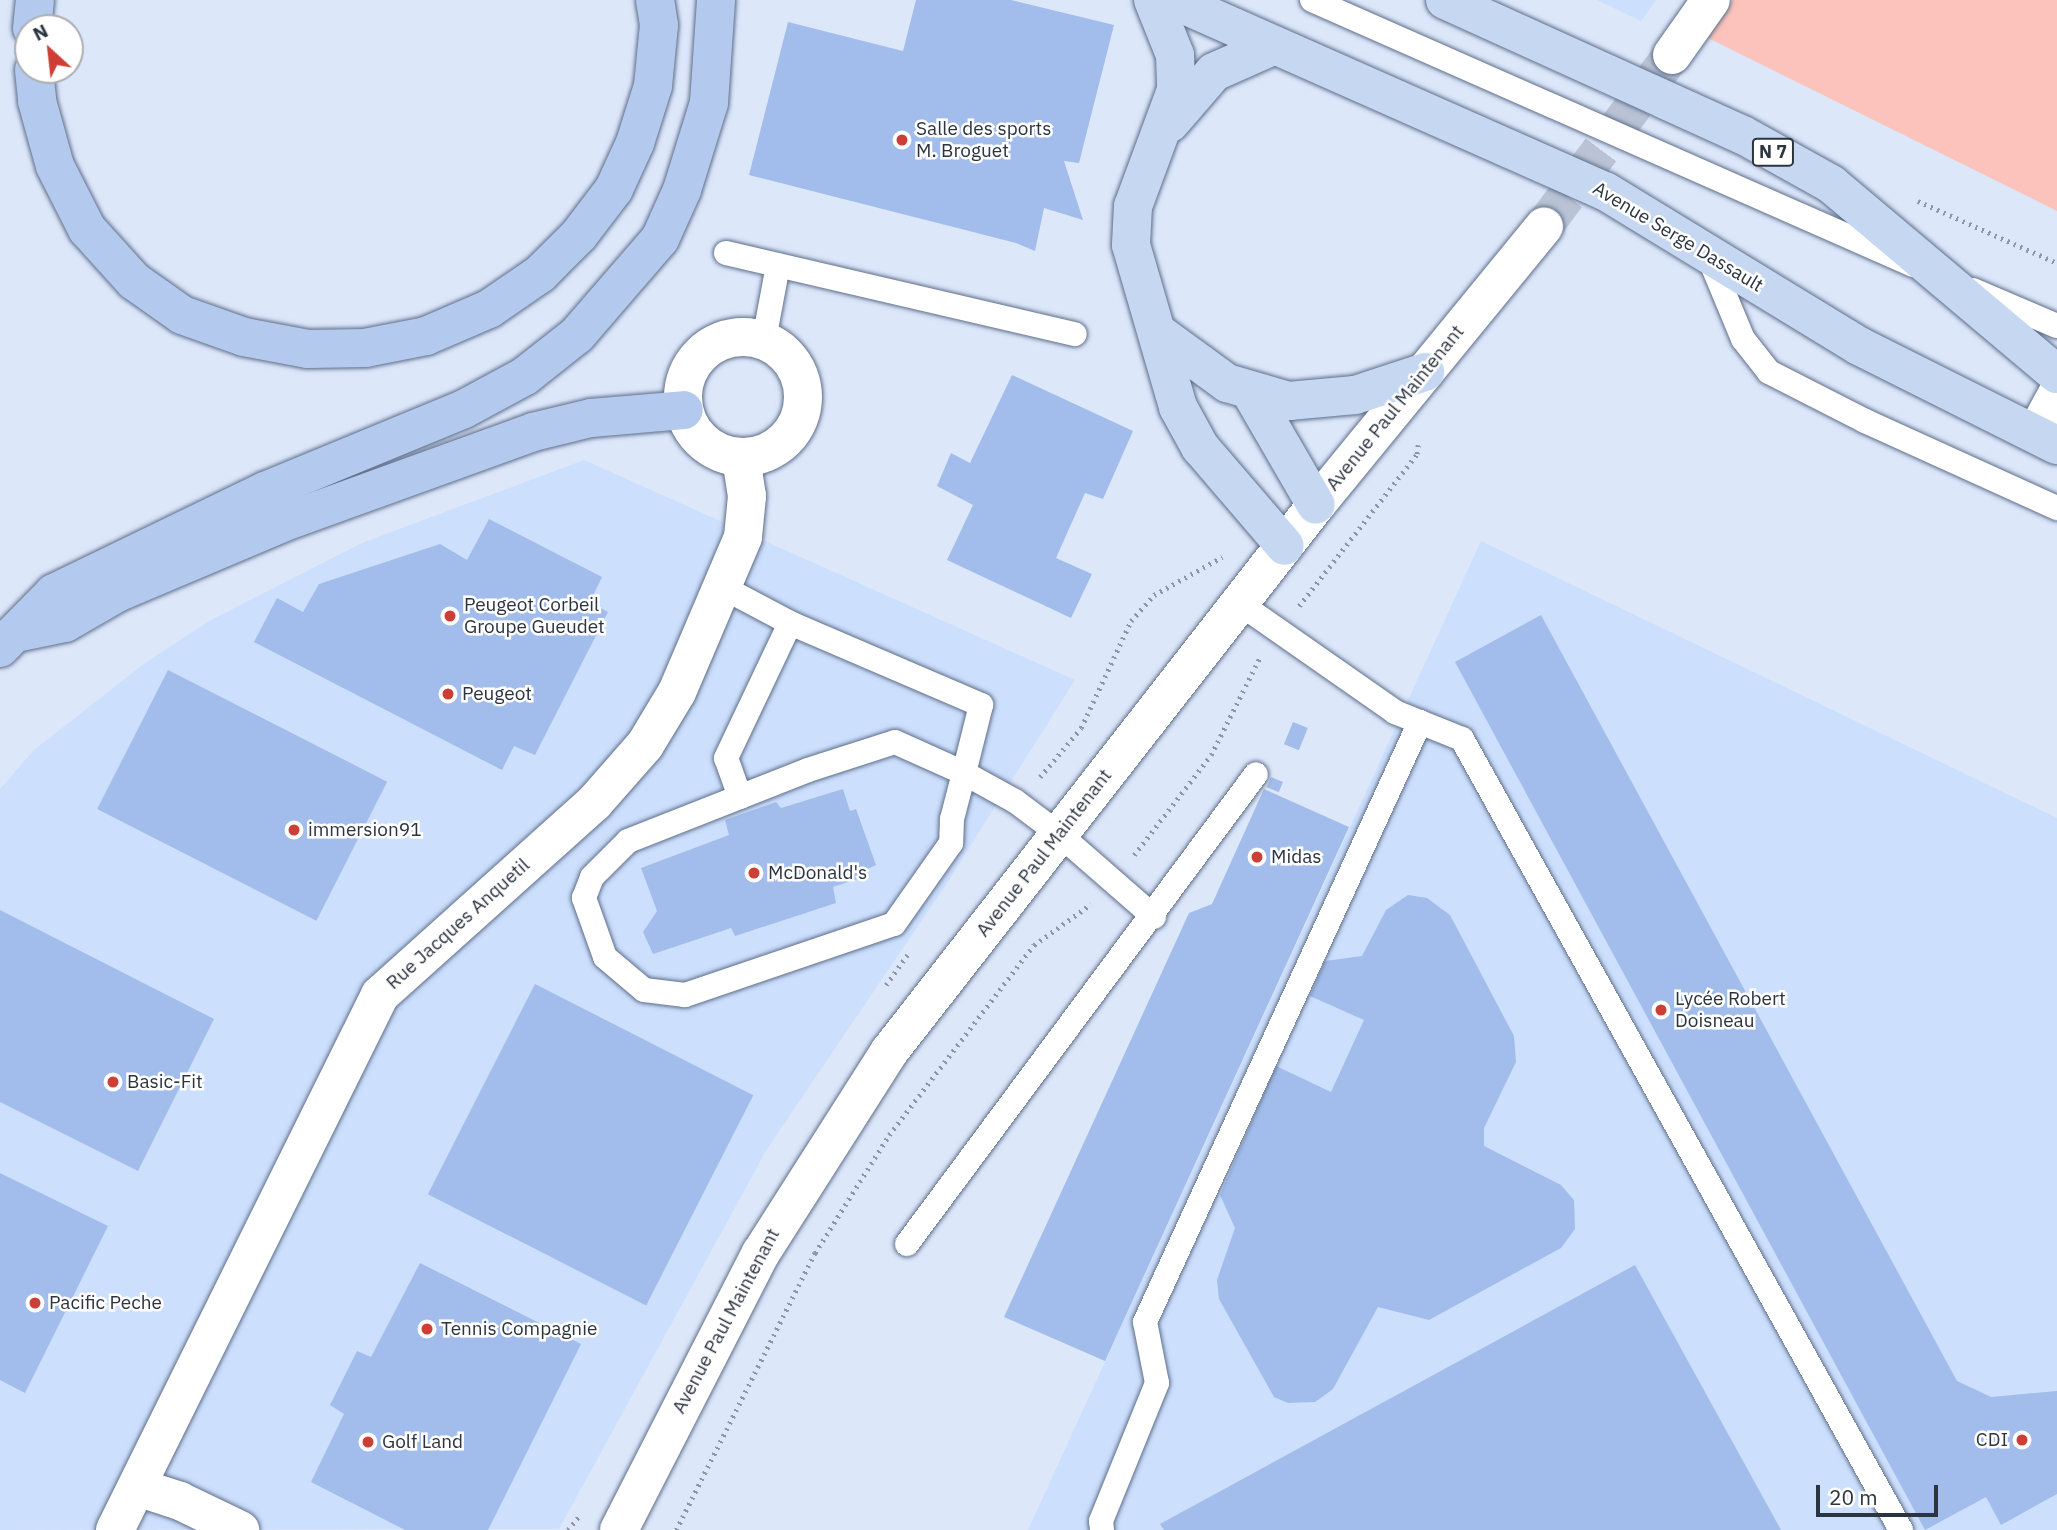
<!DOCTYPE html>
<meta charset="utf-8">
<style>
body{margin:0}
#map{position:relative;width:2057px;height:1530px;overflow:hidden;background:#dce7fa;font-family:"IBM Plex Sans",sans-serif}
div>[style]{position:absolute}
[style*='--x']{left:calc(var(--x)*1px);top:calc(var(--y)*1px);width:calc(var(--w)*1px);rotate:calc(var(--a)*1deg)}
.built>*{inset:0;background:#ccdffd}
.green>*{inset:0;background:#fbc3bb}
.building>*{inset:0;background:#a2bdeb;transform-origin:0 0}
.tertiary-tunnel>*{height:38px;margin-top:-19px;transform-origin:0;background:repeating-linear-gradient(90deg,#b9c3d5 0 38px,transparent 0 57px)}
.path>*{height:4.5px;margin-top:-2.25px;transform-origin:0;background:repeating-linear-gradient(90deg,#8c96a6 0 2px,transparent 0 7px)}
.roads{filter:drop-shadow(0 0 2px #5e6e8a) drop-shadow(0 0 2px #5e6e8a)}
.service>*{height:24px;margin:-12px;padding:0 12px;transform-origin:12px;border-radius:12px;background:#fff}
.minor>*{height:38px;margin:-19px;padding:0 19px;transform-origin:19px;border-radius:19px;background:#fff}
.minor>.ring{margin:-19px;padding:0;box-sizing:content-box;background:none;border:38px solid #fff;border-radius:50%}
.tertiary>*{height:38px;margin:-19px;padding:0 19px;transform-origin:19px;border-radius:19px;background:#fff}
.primary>*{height:38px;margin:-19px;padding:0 19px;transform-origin:19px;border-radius:19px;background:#c6d7f2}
.trunk>*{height:38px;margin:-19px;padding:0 19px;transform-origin:19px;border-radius:19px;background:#b3caee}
.dots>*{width:19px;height:19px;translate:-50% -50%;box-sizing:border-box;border:4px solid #fff;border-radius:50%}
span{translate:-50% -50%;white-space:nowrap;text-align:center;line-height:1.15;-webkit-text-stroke:5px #fff;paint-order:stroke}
.shield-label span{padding:2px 5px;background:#fff;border:2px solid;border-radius:5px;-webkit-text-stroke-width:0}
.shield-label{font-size:18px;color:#2c3440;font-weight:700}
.poi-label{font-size:19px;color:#2c3440}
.left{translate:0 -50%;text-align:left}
.right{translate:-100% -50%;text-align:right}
.street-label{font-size:19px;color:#2c3440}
.north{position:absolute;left:14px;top:14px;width:70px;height:70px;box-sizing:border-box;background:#fff;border:2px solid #abaeb3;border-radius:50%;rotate:333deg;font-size:19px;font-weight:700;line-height:28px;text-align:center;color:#2c3440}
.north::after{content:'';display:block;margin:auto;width:24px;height:32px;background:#cd3f36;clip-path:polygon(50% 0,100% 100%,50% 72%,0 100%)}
.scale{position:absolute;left:1816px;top:1485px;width:122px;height:32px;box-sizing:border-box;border:4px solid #2c3440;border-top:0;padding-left:9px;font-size:21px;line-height:24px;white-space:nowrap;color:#2c3440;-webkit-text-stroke:5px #fff;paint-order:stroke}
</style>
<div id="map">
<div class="built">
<div style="clip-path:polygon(1597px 0,1656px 0,1641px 21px)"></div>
<div style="clip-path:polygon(584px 460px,1075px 680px,945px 886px,767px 1149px,559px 1529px,0 1530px,0 789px,34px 750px,145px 663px,211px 620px,362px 543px)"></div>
<div style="clip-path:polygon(1481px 541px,2057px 818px,2057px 1530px,1028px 1530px)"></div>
</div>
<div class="green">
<div style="clip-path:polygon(1733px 0,2057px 0,2057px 211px,1704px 36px)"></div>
</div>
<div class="building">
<div style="clip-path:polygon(916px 0,1011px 0,1114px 25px,1079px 163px,1064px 161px,1083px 220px,1044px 208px,1035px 251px,1016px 243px,749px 175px,788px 22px,903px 51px)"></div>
<div style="clip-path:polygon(1012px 375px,1133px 431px,1103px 499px,1085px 493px,1056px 558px,1092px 574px,1071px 618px,947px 560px,973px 505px,937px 486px,951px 453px,970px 463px)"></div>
<div style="clip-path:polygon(489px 519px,602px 577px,590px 602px,608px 612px,535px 755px,514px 746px,502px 770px,254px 642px,277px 598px,303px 612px,319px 584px,440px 544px,467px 560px)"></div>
<div style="clip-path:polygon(1541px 615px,1957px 1381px,1991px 1397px,2057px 1391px,2057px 1494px,2001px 1525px,1986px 1497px,1925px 1530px,1455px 662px)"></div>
<div style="left:168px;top:670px;width:246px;height:156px;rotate:27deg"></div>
<div style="left:1293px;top:722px;width:16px;height:24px;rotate:22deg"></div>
<div style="left:1271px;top:777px;width:13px;height:11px;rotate:23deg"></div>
<div style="clip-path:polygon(843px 789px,850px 811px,856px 809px,876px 865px,865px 870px,866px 876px,833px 887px,836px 903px,735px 936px,731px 928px,653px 954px,643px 932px,657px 911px,641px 868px,729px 835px,725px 820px,776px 802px,781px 808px)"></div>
<div style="clip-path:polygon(1264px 789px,1349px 827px,1105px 1361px,1004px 1317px,1189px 913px,1212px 904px)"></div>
<div style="clip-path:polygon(1408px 895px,1427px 898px,1450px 915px,1514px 1036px,1516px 1062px,1484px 1128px,1484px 1146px,1561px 1185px,1574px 1200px,1575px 1229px,1561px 1248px,1429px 1320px,1378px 1307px,1333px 1389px,1315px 1402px,1288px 1403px,1274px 1397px,1219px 1299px,1217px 1280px,1235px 1228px,1220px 1195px,1276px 1066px,1331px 1092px,1364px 1020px,1310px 996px,1325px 961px,1362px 956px,1386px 910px)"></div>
<div style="clip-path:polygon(0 910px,214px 1019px,138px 1171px,0 1102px)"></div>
<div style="left:535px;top:984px;width:245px;height:236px;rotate:27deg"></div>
<div style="clip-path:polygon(0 1173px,108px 1226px,25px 1393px,0 1380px)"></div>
<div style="clip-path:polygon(420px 1263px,581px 1344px,488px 1530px,405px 1530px,311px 1482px,344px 1414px,330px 1405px,357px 1351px,371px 1357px)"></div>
<div style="clip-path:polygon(1635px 1265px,1781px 1530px,1164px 1530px,1160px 1524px)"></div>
</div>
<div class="tertiary-tunnel">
<div style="--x:1544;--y:226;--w:214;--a:-53.2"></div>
</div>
<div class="path">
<div style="--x:1918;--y:201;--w:152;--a:24"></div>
<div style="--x:1299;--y:606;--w:192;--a:-52.2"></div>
<div style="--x:1417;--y:454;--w:9;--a:-84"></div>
<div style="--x:1040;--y:777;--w:64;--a:-50.1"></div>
<div style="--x:1081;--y:728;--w:118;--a:-65"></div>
<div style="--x:1131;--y:621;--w:35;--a:-49"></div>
<div style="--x:1154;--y:595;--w:78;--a:-29.2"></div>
<div style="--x:1134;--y:855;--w:126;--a:-52.4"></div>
<div style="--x:1211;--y:755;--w:110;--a:-63.4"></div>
<div style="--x:886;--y:985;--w:37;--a:-55"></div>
<div style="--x:568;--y:1530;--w:18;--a:-52"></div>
<div style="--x:676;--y:1530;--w:310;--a:-63.4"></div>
<div style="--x:815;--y:1253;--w:139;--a:-57.9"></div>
<div style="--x:889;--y:1135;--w:239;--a:-52.7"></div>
<div style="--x:1034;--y:945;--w:70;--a:-35.7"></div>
</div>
<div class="roads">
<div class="service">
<div style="--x:1312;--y:0;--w:657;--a:23.79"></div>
<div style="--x:726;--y:253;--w:358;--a:13.1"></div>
<div style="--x:1708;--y:255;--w:91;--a:67.4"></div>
<div style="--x:1743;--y:339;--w:42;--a:51.8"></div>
<div style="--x:1769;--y:372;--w:108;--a:27"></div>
<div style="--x:1865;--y:421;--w:211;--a:24.4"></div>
<div style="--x:1973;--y:290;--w:91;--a:23.2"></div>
<div style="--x:764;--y:340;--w:76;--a:-79.4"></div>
<div style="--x:724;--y:588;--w:75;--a:27.9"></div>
<div style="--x:790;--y:623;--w:208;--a:23.2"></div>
<div style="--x:981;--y:705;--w:70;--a:104"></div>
<div style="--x:964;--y:773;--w:58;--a:28.8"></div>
<div style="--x:1015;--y:801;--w:55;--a:36.9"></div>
<div style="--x:1059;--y:834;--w:126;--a:41.1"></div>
<div style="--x:1239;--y:603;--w:190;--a:34.9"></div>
<div style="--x:1395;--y:712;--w:72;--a:21.9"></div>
<div style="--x:1462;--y:739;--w:905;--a:60.97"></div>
<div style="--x:895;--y:742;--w:76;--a:24.2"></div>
<div style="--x:964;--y:773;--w:48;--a:104.6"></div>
<div style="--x:952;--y:819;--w:24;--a:92"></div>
<div style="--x:951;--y:843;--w:99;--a:125.1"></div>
<div style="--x:894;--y:924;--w:221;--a:161.2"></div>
<div style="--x:685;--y:995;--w:41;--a:-173"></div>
<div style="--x:644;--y:990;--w:51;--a:-139.8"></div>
<div style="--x:605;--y:957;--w:63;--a:-109.6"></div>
<div style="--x:584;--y:898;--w:22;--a:-69"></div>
<div style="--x:592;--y:877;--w:51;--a:-45"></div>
<div style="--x:628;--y:841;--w:193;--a:-21.5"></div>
<div style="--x:808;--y:770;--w:91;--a:-17.8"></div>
<div style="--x:740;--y:797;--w:41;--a:-109.7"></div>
<div style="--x:726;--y:758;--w:149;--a:-64.6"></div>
<div style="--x:907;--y:1244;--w:585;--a:-53.4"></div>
<div style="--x:1102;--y:1530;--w:9;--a:-96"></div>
<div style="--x:1101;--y:1521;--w:149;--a:-67.9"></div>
<div style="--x:1157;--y:1383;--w:62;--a:-101.1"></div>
<div style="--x:1145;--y:1322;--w:660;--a:-65.38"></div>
</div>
<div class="minor">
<div class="ring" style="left:683px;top:337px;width:82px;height:82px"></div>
<div style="--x:2036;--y:433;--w:44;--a:-61.7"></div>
<div style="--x:137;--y:1487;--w:45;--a:18"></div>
<div style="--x:180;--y:1501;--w:67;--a:25.8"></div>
<div style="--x:115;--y:1530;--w:597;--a:-63.65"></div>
<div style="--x:380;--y:995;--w:288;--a:-41.9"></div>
<div style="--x:594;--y:803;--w:77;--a:-48.7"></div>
<div style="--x:645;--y:745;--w:62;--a:-58.9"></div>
<div style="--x:677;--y:692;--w:168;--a:-66.9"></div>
<div style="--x:743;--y:537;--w:41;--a:-84.4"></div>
<div style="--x:747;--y:496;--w:39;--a:-99"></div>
</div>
<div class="tertiary">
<div style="--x:1672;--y:55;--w:67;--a:-54.7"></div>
<div style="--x:619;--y:1530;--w:311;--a:-62.9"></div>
<div style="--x:761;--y:1253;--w:238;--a:-57.5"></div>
<div style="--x:889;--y:1052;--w:694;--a:-52.02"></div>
<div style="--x:1316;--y:505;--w:360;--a:-50.7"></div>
</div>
<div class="primary">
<div style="--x:1153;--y:0;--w:59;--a:68.2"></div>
<div style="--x:1175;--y:55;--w:35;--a:88"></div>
<div style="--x:1176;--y:90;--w:124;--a:110.3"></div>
<div style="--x:1133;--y:206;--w:39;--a:93"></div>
<div style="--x:1131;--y:245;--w:169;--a:73.8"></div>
<div style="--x:1178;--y:407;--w:46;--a:61.2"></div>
<div style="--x:1200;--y:447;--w:130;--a:49.4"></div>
<div style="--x:1173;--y:0;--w:472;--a:23.9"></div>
<div style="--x:1605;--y:191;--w:298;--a:31.4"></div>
<div style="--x:1859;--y:346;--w:221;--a:26.6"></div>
<div style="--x:1445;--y:0;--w:327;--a:24.4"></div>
<div style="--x:1743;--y:135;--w:101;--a:29.1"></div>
<div style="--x:1831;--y:184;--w:295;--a:40.1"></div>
<div style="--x:1170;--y:123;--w:67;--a:-49.2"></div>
<div style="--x:1214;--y:72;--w:64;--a:-23.8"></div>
<div style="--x:1157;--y:332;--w:87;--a:36.1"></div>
<div style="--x:1227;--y:383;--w:65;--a:16.2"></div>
<div style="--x:1289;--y:401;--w:66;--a:-5.2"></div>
<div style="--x:1355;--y:395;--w:74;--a:-18.2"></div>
<div style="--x:1251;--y:393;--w:129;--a:59.9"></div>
</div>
<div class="trunk">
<div style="--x:32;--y:28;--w:28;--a:-84"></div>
<div style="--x:34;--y:70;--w:31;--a:84"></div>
<div style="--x:37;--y:101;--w:67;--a:74.5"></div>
<div style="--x:55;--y:166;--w:71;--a:63.1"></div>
<div style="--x:87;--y:229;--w:70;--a:47.9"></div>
<div style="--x:134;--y:281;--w:59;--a:35.3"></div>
<div style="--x:182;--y:315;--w:66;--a:19.5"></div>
<div style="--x:244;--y:337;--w:65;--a:10.6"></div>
<div style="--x:308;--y:349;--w:57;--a:-1"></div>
<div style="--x:365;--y:348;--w:62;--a:-11.1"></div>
<div style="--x:426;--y:336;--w:69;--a:-23.2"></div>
<div style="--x:489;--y:309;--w:62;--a:-34.5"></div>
<div style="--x:540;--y:274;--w:55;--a:-45"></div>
<div style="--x:579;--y:235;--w:58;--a:-52.7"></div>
<div style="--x:614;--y:189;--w:51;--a:-65.5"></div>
<div style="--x:635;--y:143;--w:60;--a:-72.5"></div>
<div style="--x:653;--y:86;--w:61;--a:-84.4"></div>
<div style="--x:659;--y:25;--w:25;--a:-99"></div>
<div style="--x:20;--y:632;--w:46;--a:-11.3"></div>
<div style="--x:65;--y:623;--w:62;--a:-29.9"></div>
<div style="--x:119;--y:592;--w:177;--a:-22.9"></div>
<div style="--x:282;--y:523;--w:267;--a:-19.9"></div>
<div style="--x:533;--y:432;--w:60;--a:-13.6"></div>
<div style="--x:591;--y:418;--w:93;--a:-4.9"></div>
<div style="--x:0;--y:648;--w:77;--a:-45.5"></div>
<div style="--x:54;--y:593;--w:234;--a:-25.8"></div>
<div style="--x:265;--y:491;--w:215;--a:-22.4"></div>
<div style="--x:464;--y:409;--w:69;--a:-28.4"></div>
<div style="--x:525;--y:376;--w:66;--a:-38.3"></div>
<div style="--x:577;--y:335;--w:127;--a:-49.2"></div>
<div style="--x:660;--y:239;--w:54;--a:-65.8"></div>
<div style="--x:682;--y:190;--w:91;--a:-72.8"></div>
<div style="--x:709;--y:103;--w:103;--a:-86.1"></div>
</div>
</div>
<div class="dots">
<div style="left:902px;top:140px;background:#cd3f36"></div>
<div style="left:450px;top:616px;background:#cd3f36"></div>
<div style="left:448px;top:694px;background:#cd3f36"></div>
<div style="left:294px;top:830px;background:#cd3f36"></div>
<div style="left:1257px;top:857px;background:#cd3f36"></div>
<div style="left:754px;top:873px;background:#cd3f36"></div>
<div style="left:1661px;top:1010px;background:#cd3f36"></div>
<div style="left:113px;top:1082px;background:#cd3f36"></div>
<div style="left:35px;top:1303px;background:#cd3f36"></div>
<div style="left:427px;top:1329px;background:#cd3f36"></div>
<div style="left:2022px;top:1440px;background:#cd3f36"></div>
<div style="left:368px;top:1442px;background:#cd3f36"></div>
</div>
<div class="shield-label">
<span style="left:1773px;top:152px">N 7</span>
</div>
<div class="poi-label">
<span class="left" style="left:916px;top:140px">Salle des sports<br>M. Broguet</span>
<span class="left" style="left:464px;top:616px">Peugeot Corbeil<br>Groupe Gueudet</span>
<span class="left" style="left:462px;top:694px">Peugeot</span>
<span class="left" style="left:308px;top:830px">immersion91</span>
<span class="left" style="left:1271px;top:857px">Midas</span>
<span class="left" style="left:768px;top:873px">McDonald's</span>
<span class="left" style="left:1675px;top:1010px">Lycée Robert<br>Doisneau</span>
<span class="left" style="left:127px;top:1082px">Basic-Fit</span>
<span class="left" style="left:49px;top:1303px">Pacific Peche</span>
<span class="left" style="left:441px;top:1329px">Tennis Compagnie</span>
<span class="right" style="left:2008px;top:1440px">CDI</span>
<span class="left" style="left:382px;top:1442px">Golf Land</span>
</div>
<div class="street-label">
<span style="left:1678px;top:237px;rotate:31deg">Avenue Serge Dassault</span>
<span style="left:1395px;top:408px;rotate:-51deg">Avenue Paul Maintenant</span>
<span style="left:1044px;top:853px;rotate:-52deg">Avenue Paul Maintenant</span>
<span style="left:458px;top:924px;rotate:-42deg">Rue Jacques Anquetil</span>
<span style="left:726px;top:1321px;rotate:-62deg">Avenue Paul Maintenant</span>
</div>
<div class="north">N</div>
<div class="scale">20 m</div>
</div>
